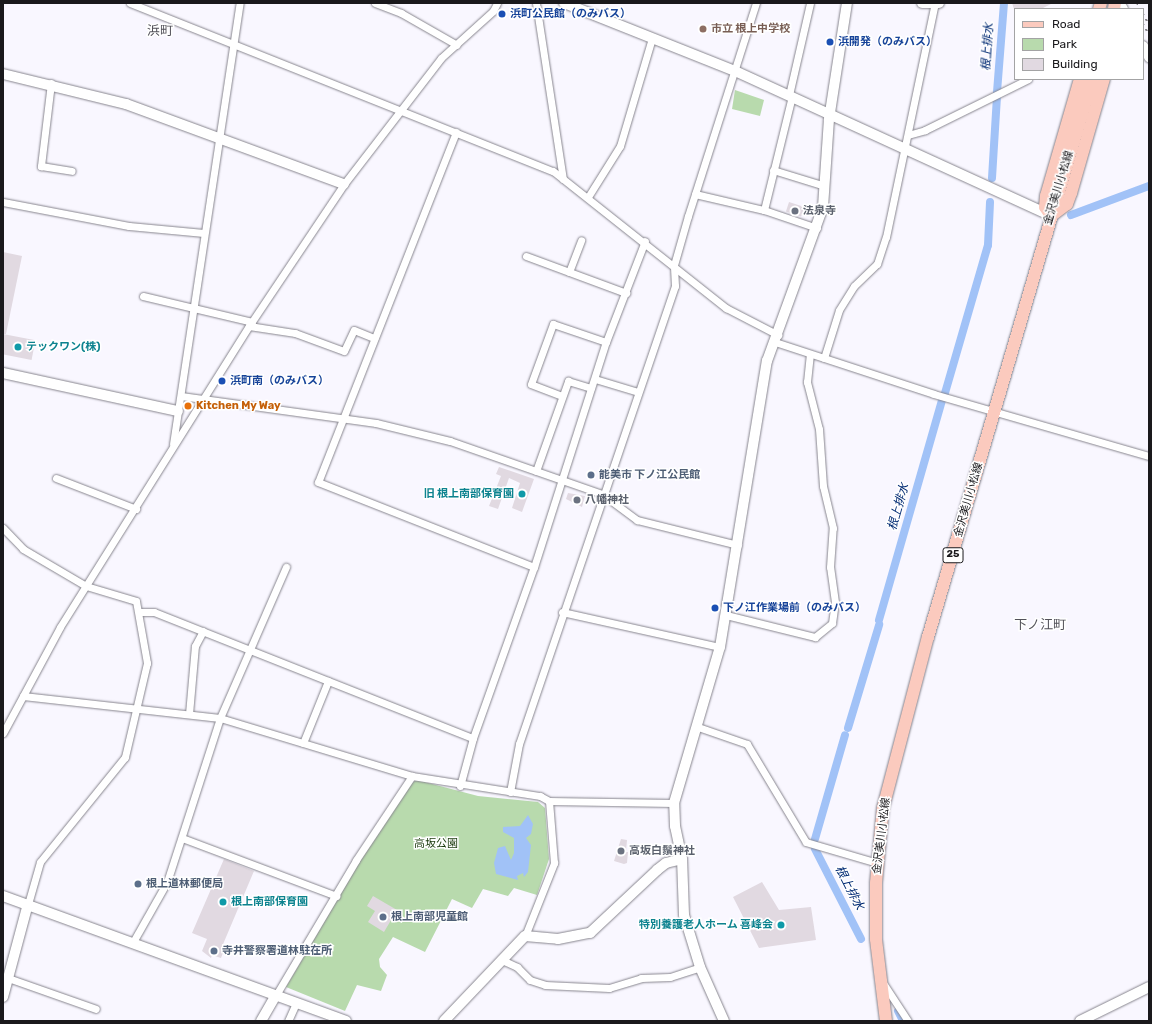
<!DOCTYPE html>
<meta charset="utf-8">
<style>
body{margin:0}
#map{position:relative;width:1152px;height:1024px;overflow:hidden;background:#f9f7ff;font-family:Rubik,"Noto Sans JP",sans-serif}
div>[style]{position:absolute}
[style*='--x']{left:calc(var(--x)*1px);top:calc(var(--y)*1px);width:calc(var(--w)*1px);rotate:calc(var(--a)*1deg)}
.green>*{inset:0;background:#b8daad}
.water>*{inset:0;background:#a1c2f7}
.canal>*{height:8px;margin:-4px;padding:0 4px;transform-origin:4px;border-radius:4px;background:#a1c2f7}
.building>*{inset:0;background:#e1d9e1;transform-origin:0 0}
.roads{filter:drop-shadow(0 0 1px #87858e) drop-shadow(0 0 1px #87858e)}
.street>*{height:7px;margin:-3.5px;padding:0 3.5px;transform-origin:3.5px;border-radius:3.5px;background:#fff}
.secondary>*{height:10px;margin:-5px;padding:0 5px;transform-origin:5px;border-radius:5px;background:#fff}
.primary>*{height:12px;margin:-6px;padding:0 6px;transform-origin:6px;border-radius:6px;background:#fbcabe}
.rail>*{height:2px;margin-top:-1px;transform-origin:0;background:repeating-linear-gradient(90deg,#87858b 0 2px,transparent 0 6px)}
.dots>*{width:11px;height:11px;translate:-50% -50%;box-sizing:border-box;border:2px solid #fff;border-radius:50%}
span{translate:-50% -50%;white-space:nowrap;text-align:center;line-height:1.15;-webkit-text-stroke:3px #fff;paint-order:stroke}
.shield-label span{padding:1px 3px;background:#fff;border:1px solid;border-radius:3px;-webkit-text-stroke-width:0}
.shield-label{font-size:10px;color:#1a191c;font-weight:700}
.transit-label{font-size:11px;color:#164399;font-weight:700}
.left{translate:0 -50%;text-align:left}
.education-label{font-size:11px;color:#785e54;font-weight:700}
.street-label{font-size:11px;color:#1a191c}
.worship-label{font-size:11px;color:#5b616d;font-weight:700}
.culture-label{font-size:11px;color:#0d838f;font-weight:700}
.right{translate:-100% -50%;text-align:right}
.food-label{font-size:11px;color:#c56008;font-weight:700}
.service-label{font-size:11px;color:#4e5e75;font-weight:700}
.park-label{font-size:11px;color:#19390c}
.water-label{font-size:12px;color:#002a73;font-style:italic}
.quarter-label{font-size:13px;color:#525159}
.frame{position:absolute;inset:0;border:4px solid #1a191c;pointer-events:none}
.legend{position:absolute;left:1014px;top:8px;width:130px;height:72px;box-sizing:border-box;background:#fff;border:1px solid #a3a3a4;margin:0;padding:5px 7px;list-style:none;font-size:12px;color:#1a191c}
.legend li{display:flex;align-items:center;gap:8px;height:20px}
.legend b{width:20px;border:1px solid #a3a3a4}
</style>
<div id="map">
<div class="green">
<div style="clip-path:polygon(735px 90px,764px 100px,760px 116px,732px 109px)"></div>
<div style="clip-path:polygon(417px 780px,478px 796px,538px 802px,545px 808px,549px 859px,537px 895px,514px 888px,508px 896px,483px 889px,472px 908px,452px 899px,425px 952px,393px 937px,379px 959px,380px 967px,387px 975px,381px 991px,357px 985px,345px 1011px,286px 987px,391px 808px,409px 784px)"></div>
</div>
<div class="water">
<div style="clip-path:polygon(528px 815px,533px 824px,531px 834px,526px 838px,531px 845px,528px 872px,524px 877px,523px 873px,517px 876px,518px 880px,496px 874px,494px 863px,498px 848px,505px 846px,511px 860px,514px 853px,514px 838px,503px 832px,503px 827px,520px 826px)"></div>
</div>
<div class="canal">
<div style="--x:997;--y:92;--w:89;--a:-85.5"></div>
<div style="--x:992;--y:178;--w:81;--a:-86.5"></div>
<div style="--x:1071;--y:215;--w:83;--a:-20.4"></div>
<div style="--x:945;--y:393;--w:154;--a:-73.8"></div>
<div style="--x:988;--y:245;--w:43;--a:-87.3"></div>
<div style="--x:879;--y:620;--w:228;--a:-74"></div>
<div style="--x:848;--y:728;--w:108;--a:-73.2"></div>
<div style="--x:815;--y:839;--w:108;--a:-73.9"></div>
<div style="--x:815;--y:849;--w:101;--a:62.9"></div>
<div style="--x:898;--y:1011;--w:11;--a:63"></div>
</div>
<div class="building">
<div style="clip-path:polygon(1012px 3px,1053px 3px,1041px 9px,1014px 9px)"></div>
<div style="left:789px;top:202px;width:16px;height:10px;rotate:18deg"></div>
<div style="clip-path:polygon(3px 252px,22px 256px,6px 334px,3px 334px)"></div>
<div style="left:3px;top:334px;width:33px;height:20px;rotate:11deg"></div>
<div style="clip-path:polygon(499px 467px,534px 479px,522px 512px,512px 508px,520px 483px,509px 478px,498px 509px,489px 506px,501px 476px,496px 474px)"></div>
<div style="clip-path:polygon(568px 493px,585px 496px,582px 507px,566px 499px)"></div>
<div style="clip-path:polygon(621px 839px,627px 840px,626px 852px,628px 852px,627px 863px,624px 864px,614px 861px)"></div>
<div style="clip-path:polygon(224px 859px,254px 871px,221px 949px,224px 950px,221px 958px,212px 955px,211px 958px,202px 951px,207px 939px,192px 933px)"></div>
<div style="clip-path:polygon(762px 882px,779px 910px,811px 907px,816px 940px,759px 948px,733px 897px)"></div>
<div style="clip-path:polygon(373px 896px,397px 910px,384px 932px,368px 922px,375px 911px,367px 906px)"></div>
</div>
<div class="roads">
<div class="street">
<div style="--x:130;--y:3;--w:455;--a:21.7"></div>
<div style="--x:553;--y:171;--w:221;--a:38.4"></div>
<div style="--x:726;--y:308;--w:59;--a:27.4"></div>
<div style="--x:375;--y:3;--w:28;--a:21"></div>
<div style="--x:401;--y:13;--w:64;--a:29.7"></div>
<div style="--x:536;--y:3;--w:178;--a:81.3"></div>
<div style="--x:51;--y:83;--w:84;--a:96.9"></div>
<div style="--x:41;--y:166;--w:31;--a:9"></div>
<div style="--x:789;--y:95;--w:94;--a:-77.1"></div>
<div style="--x:456;--y:132;--w:376;--a:111.5"></div>
<div style="--x:318;--y:482;--w:232;--a:21.5"></div>
<div style="--x:908;--y:135;--w:18;--a:-16"></div>
<div style="--x:925;--y:130;--w:115;--a:-26.3"></div>
<div style="--x:773;--y:170;--w:54;--a:17.1"></div>
<div style="--x:695;--y:194;--w:71;--a:13.1"></div>
<div style="--x:764;--y:210;--w:56;--a:18.8"></div>
<div style="--x:588;--y:197;--w:60;--a:-57.9"></div>
<div style="--x:620;--y:146;--w:113;--a:-73.5"></div>
<div style="--x:3;--y:202;--w:128;--a:10.8"></div>
<div style="--x:129;--y:226;--w:75;--a:5.3"></div>
<div style="--x:764;--y:210;--w:117;--a:-76.2"></div>
<div style="--x:526;--y:256;--w:107;--a:20.3"></div>
<div style="--x:569;--y:272;--w:34;--a:-69"></div>
<div style="--x:143;--y:296;--w:112;--a:13.4"></div>
<div style="--x:249;--y:326;--w:47;--a:8.7"></div>
<div style="--x:295;--y:333;--w:52;--a:20.2"></div>
<div style="--x:344;--y:351;--w:23;--a:-65"></div>
<div style="--x:354;--y:330;--w:22;--a:22"></div>
<div style="--x:775;--y:342;--w:167;--a:18.1"></div>
<div style="--x:934;--y:394;--w:224;--a:16.1"></div>
<div style="--x:824;--y:358;--w:50;--a:-72.6"></div>
<div style="--x:839;--y:310;--w:28;--a:-58"></div>
<div style="--x:854;--y:286;--w:32;--a:-44"></div>
<div style="--x:877;--y:264;--w:28;--a:-72"></div>
<div style="--x:886;--y:237;--w:239;--a:-78.2"></div>
<div style="--x:595;--y:379;--w:45;--a:16.8"></div>
<div style="--x:181;--y:396;--w:197;--a:7.9"></div>
<div style="--x:376;--y:423;--w:76;--a:13.7"></div>
<div style="--x:450;--y:441;--w:161;--a:19.2"></div>
<div style="--x:602;--y:494;--w:44;--a:36.6"></div>
<div style="--x:637;--y:520;--w:104;--a:13.9"></div>
<div style="--x:562;--y:396;--w:33;--a:-159"></div>
<div style="--x:531;--y:384;--w:64;--a:-69.9"></div>
<div style="--x:553;--y:324;--w:56;--a:18.8"></div>
<div style="--x:173;--y:444;--w:446;--a:-81.4"></div>
<div style="--x:536;--y:471;--w:96;--a:-70.4"></div>
<div style="--x:568;--y:381;--w:24;--a:17"></div>
<div style="--x:56;--y:478;--w:86;--a:21.2"></div>
<div style="--x:3;--y:528;--w:29;--a:46"></div>
<div style="--x:23;--y:549;--w:73;--a:30.4"></div>
<div style="--x:86;--y:586;--w:52;--a:16.7"></div>
<div style="--x:136;--y:601;--w:63;--a:79.9"></div>
<div style="--x:147;--y:663;--w:97;--a:103.2"></div>
<div style="--x:125;--y:757;--w:135;--a:129"></div>
<div style="--x:40;--y:862;--w:44;--a:105.9"></div>
<div style="--x:139;--y:612;--w:15;--a:0"></div>
<div style="--x:154;--y:612;--w:343;--a:21.6"></div>
<div style="--x:562;--y:612;--w:162;--a:12.5"></div>
<div style="--x:726;--y:615;--w:92;--a:13.9"></div>
<div style="--x:815;--y:637;--w:22;--a:-39"></div>
<div style="--x:832;--y:623;--w:21;--a:-82"></div>
<div style="--x:835;--y:602;--w:35;--a:-98"></div>
<div style="--x:830;--y:567;--w:39;--a:-86"></div>
<div style="--x:833;--y:528;--w:43;--a:-103.4"></div>
<div style="--x:823;--y:486;--w:57;--a:-94"></div>
<div style="--x:819;--y:429;--w:49;--a:-104.3"></div>
<div style="--x:807;--y:382;--w:27;--a:-84"></div>
<div style="--x:23;--y:696;--w:198;--a:6.4"></div>
<div style="--x:220;--y:718;--w:201;--a:16.8"></div>
<div style="--x:412;--y:776;--w:130;--a:8.9"></div>
<div style="--x:540;--y:796;--w:10;--a:29"></div>
<div style="--x:549;--y:801;--w:125;--a:0.9"></div>
<div style="--x:189;--y:714;--w:68;--a:-85"></div>
<div style="--x:195;--y:646;--w:17;--a:-62"></div>
<div style="--x:698;--y:727;--w:52;--a:19.1"></div>
<div style="--x:747;--y:744;--w:114;--a:59"></div>
<div style="--x:806;--y:842;--w:75;--a:16.3"></div>
<div style="--x:3;--y:733;--w:120;--a:-61.7"></div>
<div style="--x:60;--y:627;--w:355;--a:-57.9"></div>
<div style="--x:249;--y:326;--w:171;--a:-56.2"></div>
<div style="--x:344;--y:184;--w:159;--a:-52.4"></div>
<div style="--x:441;--y:58;--w:70;--a:-42.1"></div>
<div style="--x:493;--y:11;--w:9;--a:-63"></div>
<div style="--x:303;--y:743;--w:67;--a:-68"></div>
<div style="--x:460;--y:786;--w:50;--a:-74.8"></div>
<div style="--x:473;--y:738;--w:182;--a:-70.4"></div>
<div style="--x:534;--y:567;--w:236;--a:-72.3"></div>
<div style="--x:606;--y:342;--w:108;--a:-68.9"></div>
<div style="--x:510;--y:792;--w:49;--a:-79.4"></div>
<div style="--x:519;--y:744;--w:484;--a:-71.2"></div>
<div style="--x:675;--y:286;--w:21;--a:-93"></div>
<div style="--x:674;--y:265;--w:51;--a:-74.1"></div>
<div style="--x:688;--y:216;--w:224;--a:-72.3"></div>
<div style="--x:182;--y:838;--w:165;--a:20.6"></div>
<div style="--x:525;--y:936;--w:79;--a:-68.3"></div>
<div style="--x:554;--y:863;--w:62;--a:-94.6"></div>
<div style="--x:133;--y:942;--w:69;--a:-60.5"></div>
<div style="--x:167;--y:882;--w:172;--a:-72.1"></div>
<div style="--x:220;--y:718;--w:165;--a:-66.4"></div>
<div style="--x:502;--y:960;--w:17;--a:25"></div>
<div style="--x:517;--y:967;--w:18;--a:45"></div>
<div style="--x:530;--y:980;--w:16;--a:18"></div>
<div style="--x:545;--y:985;--w:64;--a:2.7"></div>
<div style="--x:609;--y:988;--w:34;--a:-17"></div>
<div style="--x:641;--y:978;--w:29;--a:-2"></div>
<div style="--x:670;--y:977;--w:32;--a:-18"></div>
<div style="--x:8;--y:978;--w:93;--a:19.4"></div>
<div style="--x:883;--y:983;--w:45;--a:56.7"></div>
<div style="--x:276;--y:995;--w:157;--a:-59.3"></div>
<div style="--x:356;--y:860;--w:101;--a:-56.3"></div>
<div style="--x:288;--y:1021;--w:20;--a:-66"></div>
</div>
<div class="secondary">
<div style="--x:564;--y:3;--w:184;--a:21.7"></div>
<div style="--x:735;--y:71;--w:348;--a:24.6"></div>
<div style="--x:922;--y:3;--w:17;--a:0"></div>
<div style="--x:1119;--y:3;--w:7;--a:56"></div>
<div style="--x:1143;--y:46;--w:13;--a:61"></div>
<div style="--x:3;--y:74;--w:127;--a:13.7"></div>
<div style="--x:126;--y:104;--w:232;--a:20.2"></div>
<div style="--x:3;--y:373;--w:179;--a:12.3"></div>
<div style="--x:3;--y:896;--w:365;--a:20"></div>
<div style="--x:3;--y:997;--w:96;--a:-75"></div>
<div style="--x:261;--y:1021;--w:30;--a:-60"></div>
<div style="--x:444;--y:1021;--w:117;--a:-46.4"></div>
<div style="--x:525;--y:936;--w:33;--a:5"></div>
<div style="--x:558;--y:939;--w:33;--a:-11"></div>
<div style="--x:590;--y:933;--w:92;--a:-43.2"></div>
<div style="--x:657;--y:870;--w:11;--a:-38"></div>
<div style="--x:666;--y:863;--w:16;--a:-14"></div>
<div style="--x:724;--y:1021;--w:59;--a:-114"></div>
<div style="--x:700;--y:967;--w:54;--a:-107.1"></div>
<div style="--x:684;--y:915;--w:56;--a:-92"></div>
<div style="--x:682;--y:859;--w:34;--a:-102"></div>
<div style="--x:675;--y:826;--w:23;--a:-92"></div>
<div style="--x:674;--y:803;--w:163;--a:-73.6"></div>
<div style="--x:720;--y:647;--w:290;--a:-80.7"></div>
<div style="--x:767;--y:361;--w:164;--a:-70"></div>
<div style="--x:823;--y:207;--w:88;--a:-86.1"></div>
<div style="--x:829;--y:119;--w:117;--a:-81.2"></div>
<div style="--x:1080;--y:1021;--w:77;--a:-26.2"></div>
</div>
<div class="primary">
<div style="--x:1099;--y:9;--w:6;--a:-72"></div>
<div style="--x:1114;--y:9;--w:6;--a:-81"></div>
<div style="--x:1080;--y:79;--w:122;--a:106.2"></div>
<div style="--x:1046;--y:196;--w:11;--a:95"></div>
<div style="--x:1045;--y:207;--w:11;--a:56"></div>
<div style="--x:1051;--y:216;--w:20;--a:-37"></div>
<div style="--x:1067;--y:204;--w:12;--a:-70"></div>
<div style="--x:1071;--y:193;--w:119;--a:-73.9"></div>
<div style="--x:886;--y:1021;--w:83;--a:-97"></div>
<div style="--x:876;--y:939;--w:56;--a:-90"></div>
<div style="--x:876;--y:883;--w:75;--a:-84.7"></div>
<div style="--x:883;--y:808;--w:177;--a:-75.3"></div>
<div style="--x:928;--y:637;--w:582;--a:-73.62"></div>
</div>
</div>
<div class="rail">
<div style="--x:1137;--y:3;--w:7;--a:63"></div>
<div style="--x:1143;--y:14;--w:13;--a:61"></div>
<div style="--x:1143;--y:24;--w:13;--a:61"></div>
</div>
<div class="dots">
<div style="left:502px;top:14px;background:#1a4fb4"></div>
<div style="left:703px;top:29px;background:#8d6e63"></div>
<div style="left:830px;top:42px;background:#1a4fb4"></div>
<div style="left:795px;top:211px;background:#6b7280"></div>
<div style="left:18px;top:347px;background:#0f9aa8"></div>
<div style="left:222px;top:381px;background:#1a4fb4"></div>
<div style="left:188px;top:406px;background:#e8710a"></div>
<div style="left:591px;top:475px;background:#5c6f8a"></div>
<div style="left:522px;top:494px;background:#0f9aa8"></div>
<div style="left:577px;top:500px;background:#6b7280"></div>
<div style="left:715px;top:608px;background:#1a4fb4"></div>
<div style="left:621px;top:851px;background:#6b7280"></div>
<div style="left:138px;top:884px;background:#5c6f8a"></div>
<div style="left:223px;top:902px;background:#0f9aa8"></div>
<div style="left:383px;top:917px;background:#5c6f8a"></div>
<div style="left:781px;top:925px;background:#0f9aa8"></div>
<div style="left:214px;top:951px;background:#5c6f8a"></div>
</div>
<div class="shield-label">
<span style="left:953px;top:555px">25</span>
</div>
<div class="transit-label">
<span class="left" style="left:510px;top:14px">浜町公民館（のみバス）</span>
<span class="left" style="left:838px;top:42px">浜開発（のみバス）</span>
<span class="left" style="left:230px;top:381px">浜町南（のみバス）</span>
<span class="left" style="left:723px;top:608px">下ノ江作業場前（のみバス）</span>
</div>
<div class="education-label">
<span class="left" style="left:711px;top:29px">市立 根上中学校</span>
</div>
<div class="street-label">
<span style="left:1059px;top:188px;rotate:-73deg">金沢美川小松線</span>
<span style="left:969px;top:500px;rotate:-74deg">金沢美川小松線</span>
<span style="left:882px;top:836px;rotate:-83deg">金沢美川小松線</span>
</div>
<div class="worship-label">
<span class="left" style="left:803px;top:211px">法泉寺</span>
<span class="left" style="left:585px;top:500px">八幡神社</span>
<span class="left" style="left:629px;top:851px">高坂白鬚神社</span>
</div>
<div class="culture-label">
<span class="left" style="left:26px;top:347px">テックワン(株)</span>
<span class="right" style="left:514px;top:494px">旧 根上南部保育園</span>
<span class="left" style="left:231px;top:902px">根上南部保育園</span>
<span class="right" style="left:773px;top:925px">特別養護老人ホーム 喜峰会</span>
</div>
<div class="food-label">
<span class="left" style="left:196px;top:406px">Kitchen My Way</span>
</div>
<div class="service-label">
<span class="left" style="left:599px;top:475px">能美市 下ノ江公民館</span>
<span class="left" style="left:146px;top:884px">根上道林郵便局</span>
<span class="left" style="left:391px;top:917px">根上南部児童館</span>
<span class="left" style="left:222px;top:951px">寺井警察署道林駐在所</span>
</div>
<div class="park-label">
<span style="left:436px;top:844px">高坂公園</span>
</div>
<div class="water-label">
<span style="left:988px;top:47px;rotate:-86deg">根上排水</span>
<span style="left:899px;top:507px;rotate:-74deg">根上排水</span>
<span style="left:849px;top:888px;rotate:63deg">根上排水</span>
</div>
<div class="quarter-label">
<span style="left:160px;top:31px">浜町</span>
<span style="left:1040px;top:625px">下ノ江町</span>
</div>
<div class="frame"></div>
<ul class="legend">
<li><b style="height:5px;background:#fbcabe"></b>Road</li>
<li><b style="height:11px;background:#b8daad"></b>Park</li>
<li><b style="height:11px;background:#e1d9e1"></b>Building</li>
</ul>
</div>
